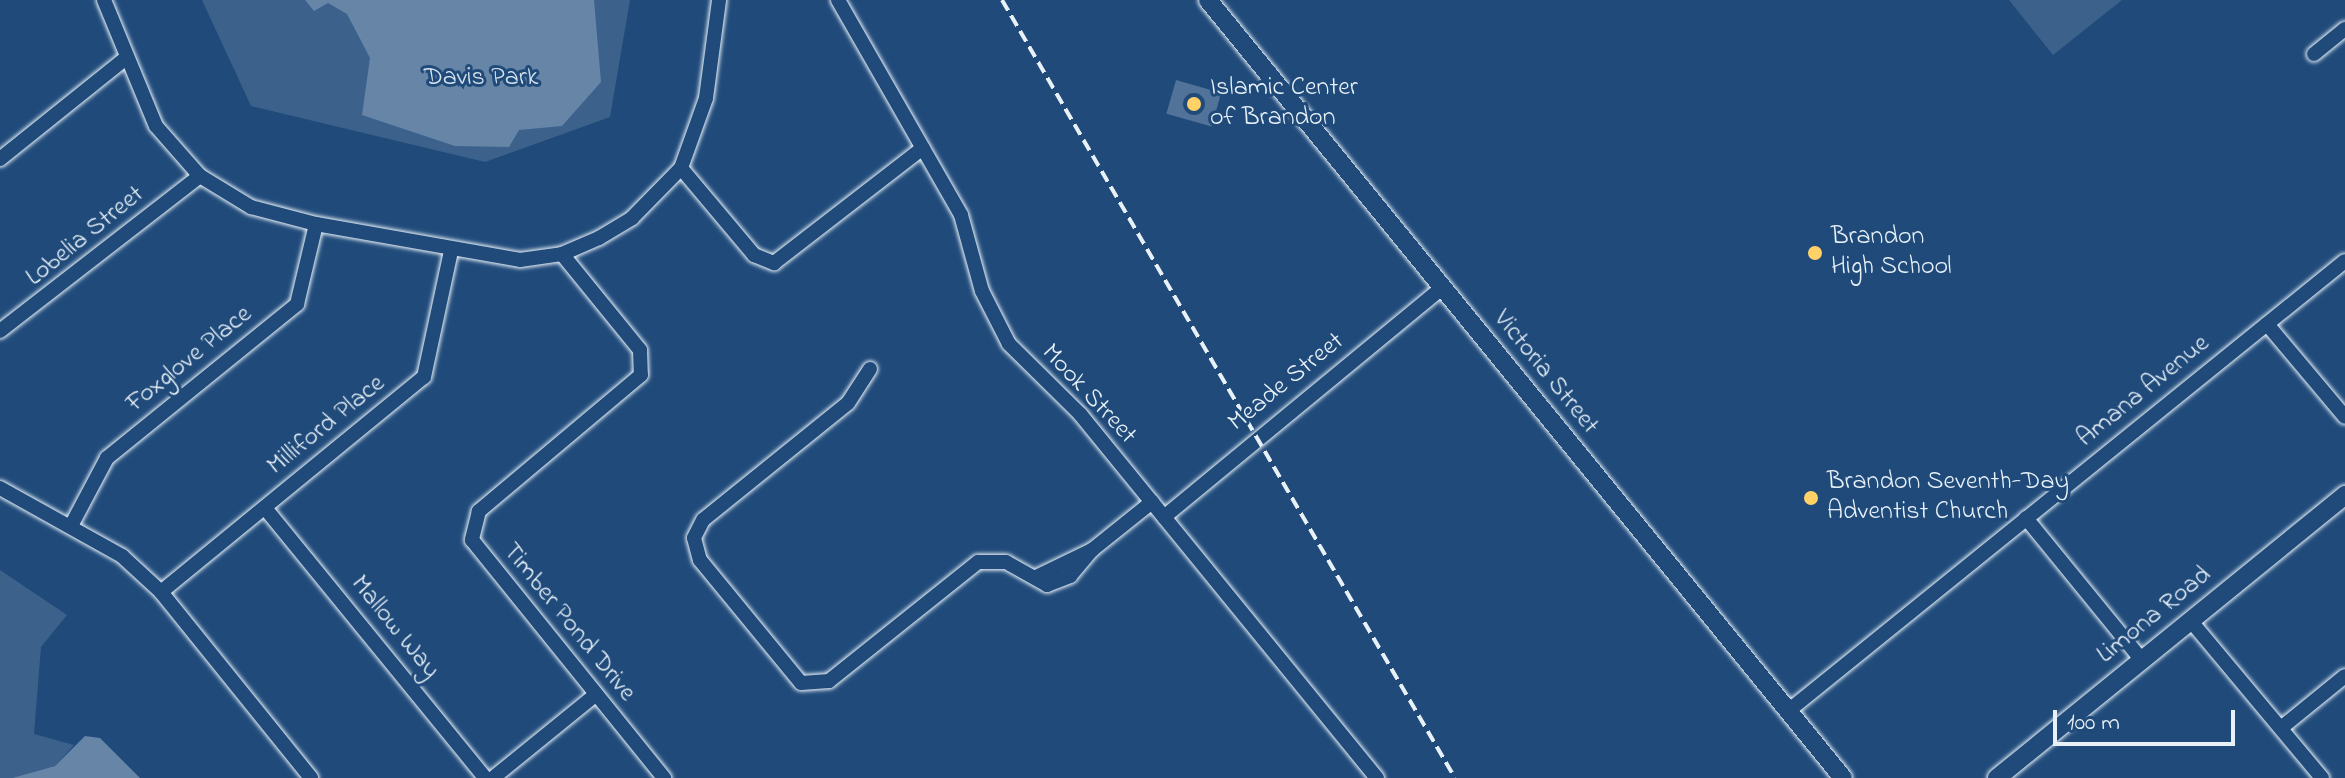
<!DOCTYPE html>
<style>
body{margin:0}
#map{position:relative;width:2345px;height:778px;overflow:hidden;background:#1f4a7a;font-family:"Indie Flower",sans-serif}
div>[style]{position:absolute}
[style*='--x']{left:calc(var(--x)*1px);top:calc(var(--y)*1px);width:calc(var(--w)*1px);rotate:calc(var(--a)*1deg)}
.green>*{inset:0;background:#3c628c}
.water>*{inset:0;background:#6685a7}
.building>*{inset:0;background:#517399;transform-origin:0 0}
.roads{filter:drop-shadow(0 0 2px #e8f1f8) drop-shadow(0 0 2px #e8f1f8)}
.minor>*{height:14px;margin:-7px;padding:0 7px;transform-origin:7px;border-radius:7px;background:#1f4a7a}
.tertiary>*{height:18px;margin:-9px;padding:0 9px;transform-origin:9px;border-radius:9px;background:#1f4a7a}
.rail>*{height:4px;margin-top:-2px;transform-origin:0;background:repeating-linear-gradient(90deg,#e8f1f8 0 12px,transparent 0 18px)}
.dots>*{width:22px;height:22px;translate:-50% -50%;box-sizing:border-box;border:4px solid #1f4a7a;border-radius:50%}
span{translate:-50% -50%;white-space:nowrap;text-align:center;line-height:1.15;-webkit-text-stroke:6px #1f4a7a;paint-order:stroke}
.park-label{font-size:26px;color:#d7e3ed}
.poi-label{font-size:26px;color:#e8f1f8}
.left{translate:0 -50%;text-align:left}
.street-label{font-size:26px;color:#e8f1f8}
.scale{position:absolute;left:2053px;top:710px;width:182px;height:36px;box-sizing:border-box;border:4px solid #e8f1f8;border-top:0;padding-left:10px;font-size:24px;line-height:28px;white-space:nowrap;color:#e8f1f8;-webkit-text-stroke:6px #1f4a7a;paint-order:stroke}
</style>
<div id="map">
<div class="green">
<div style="clip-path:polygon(202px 0,630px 0,610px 117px,485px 162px,251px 106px)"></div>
<div style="clip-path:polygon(2009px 0,2122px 0,2053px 55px)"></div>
<div style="clip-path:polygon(0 570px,67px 615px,41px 647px,34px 734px,74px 745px,55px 766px,12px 778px,0 778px)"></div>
</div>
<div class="water">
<div style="clip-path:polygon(305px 0,594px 0,601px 82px,562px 126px,519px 130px,509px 147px,455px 146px,362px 115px,370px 58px,347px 14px,328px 3px,314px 11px)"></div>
<div style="clip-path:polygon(85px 736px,100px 738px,140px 778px,12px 778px,55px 766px)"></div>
</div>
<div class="building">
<div style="left:1176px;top:80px;width:47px;height:35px;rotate:16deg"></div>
</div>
<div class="roads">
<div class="minor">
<div style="--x:104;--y:0;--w:136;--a:67.6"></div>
<div style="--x:156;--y:126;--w:67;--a:48.7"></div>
<div style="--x:200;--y:176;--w:60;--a:31.3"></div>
<div style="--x:251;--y:207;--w:67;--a:14.7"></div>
<div style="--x:316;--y:224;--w:207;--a:10"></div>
<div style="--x:520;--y:260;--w:42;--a:-8.1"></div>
<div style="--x:562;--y:254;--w:40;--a:-23.4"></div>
<div style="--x:599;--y:238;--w:39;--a:-31"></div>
<div style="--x:632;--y:218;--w:70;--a:-45.6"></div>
<div style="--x:681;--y:168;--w:74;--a:-70.3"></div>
<div style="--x:706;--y:98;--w:99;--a:-82.4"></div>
<div style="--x:838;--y:0;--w:248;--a:60.2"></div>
<div style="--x:961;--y:215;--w:79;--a:74.6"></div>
<div style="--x:982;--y:291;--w:59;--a:63"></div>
<div style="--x:1009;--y:344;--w:100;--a:44.6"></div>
<div style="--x:1080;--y:414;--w:470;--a:50.8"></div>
<div style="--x:2314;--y:54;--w:40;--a:-39"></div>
<div style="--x:0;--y:159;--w:161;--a:-38.7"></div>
<div style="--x:681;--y:168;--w:114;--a:50"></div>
<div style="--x:754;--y:255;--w:22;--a:22"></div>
<div style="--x:774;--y:263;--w:188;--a:-37.7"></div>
<div style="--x:562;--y:254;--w:124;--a:50.9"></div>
<div style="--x:640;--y:350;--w:25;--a:88"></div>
<div style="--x:641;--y:375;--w:212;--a:140"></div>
<div style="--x:479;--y:511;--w:30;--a:104"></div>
<div style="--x:472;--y:540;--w:306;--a:51.1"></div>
<div style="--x:2267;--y:324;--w:121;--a:50"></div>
<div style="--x:0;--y:331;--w:253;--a:-37.8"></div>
<div style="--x:870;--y:369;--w:40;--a:122.9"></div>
<div style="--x:848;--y:403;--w:186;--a:141.1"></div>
<div style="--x:703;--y:520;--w:20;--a:117"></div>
<div style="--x:694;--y:538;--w:23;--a:75"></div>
<div style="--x:700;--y:560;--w:159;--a:50.6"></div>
<div style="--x:801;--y:683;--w:28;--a:-4"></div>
<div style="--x:829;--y:681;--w:191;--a:-38.6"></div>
<div style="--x:978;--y:562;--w:28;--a:0"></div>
<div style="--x:1006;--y:562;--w:47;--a:29.3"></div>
<div style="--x:1047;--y:585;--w:25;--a:-21"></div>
<div style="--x:1070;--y:576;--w:34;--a:-50"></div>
<div style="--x:0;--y:488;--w:140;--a:29.1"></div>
<div style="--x:122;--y:556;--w:53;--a:42.7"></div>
<div style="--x:161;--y:592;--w:239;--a:51.1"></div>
<div style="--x:265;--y:508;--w:348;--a:50.8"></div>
<div style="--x:1164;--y:517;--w:360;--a:-39.5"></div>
<div style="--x:2026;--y:518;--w:183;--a:50.8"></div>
<div style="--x:72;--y:524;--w:75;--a:-62.1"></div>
<div style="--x:107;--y:458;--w:245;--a:-39"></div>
<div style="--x:297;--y:304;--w:82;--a:-76.6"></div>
<div style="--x:1036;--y:577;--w:62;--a:-25.7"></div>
<div style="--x:1092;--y:550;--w:77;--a:-38.7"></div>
<div style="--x:161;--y:592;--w:340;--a:-39.3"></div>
<div style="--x:424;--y:377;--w:129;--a:-77.9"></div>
<div style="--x:2190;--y:620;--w:206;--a:50.1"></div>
<div style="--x:1787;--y:712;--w:717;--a:-38.95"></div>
<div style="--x:2281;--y:728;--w:82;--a:-39.1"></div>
<div style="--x:493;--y:778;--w:132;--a:-39.1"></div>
</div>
<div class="tertiary">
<div style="--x:1208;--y:0;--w:1004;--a:50.78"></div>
<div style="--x:1997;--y:778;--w:449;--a:-39.1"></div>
</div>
</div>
<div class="rail">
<div style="--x:1002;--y:0;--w:900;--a:59.79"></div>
</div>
<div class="dots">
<div style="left:1194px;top:104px;background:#ffd166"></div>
<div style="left:1815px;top:253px;background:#ffd166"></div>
<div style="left:1811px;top:498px;background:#ffd166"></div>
</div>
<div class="park-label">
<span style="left:481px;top:79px">Davis Park</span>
</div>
<div class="poi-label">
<span class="left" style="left:1210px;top:104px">Islamic Center<br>of Brandon</span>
<span class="left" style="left:1831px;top:253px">Brandon<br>High School</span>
<span class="left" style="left:1827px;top:498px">Brandon Seventh-Day<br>Adventist Church</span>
</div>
<div class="street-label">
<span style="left:86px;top:237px;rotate:-39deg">Lobelia Street</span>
<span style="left:190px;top:360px;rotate:-39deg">Foxglove Place</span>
<span style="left:1545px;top:373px;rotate:51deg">Victoria Street</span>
<span style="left:1287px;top:383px;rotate:-39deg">Meade Street</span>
<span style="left:2144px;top:392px;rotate:-39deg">Amana Avenue</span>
<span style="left:1088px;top:395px;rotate:47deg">Mook Street</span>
<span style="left:327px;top:426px;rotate:-39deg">Milliford Place</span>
<span style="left:2155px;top:616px;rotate:-39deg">Limona Road</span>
<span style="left:568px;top:623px;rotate:51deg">Timber Pond Drive</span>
<span style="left:394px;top:628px;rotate:51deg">Mallow Way</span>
</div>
<div class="scale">100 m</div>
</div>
